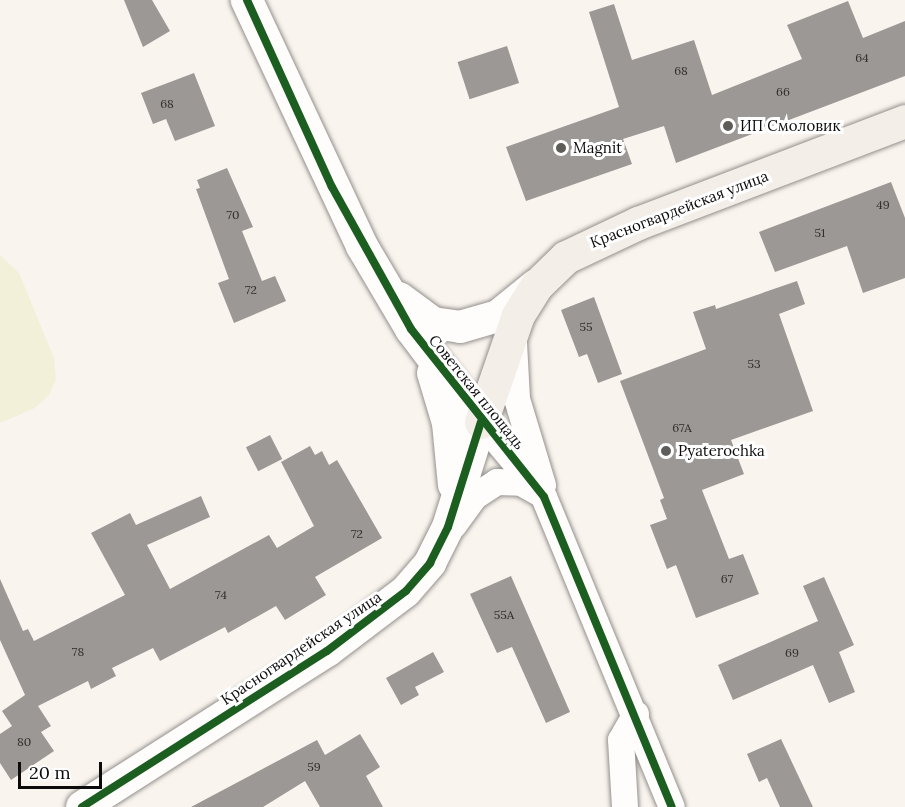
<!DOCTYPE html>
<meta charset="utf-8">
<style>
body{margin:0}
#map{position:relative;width:905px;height:807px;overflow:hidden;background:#faf4ee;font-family:Lora,serif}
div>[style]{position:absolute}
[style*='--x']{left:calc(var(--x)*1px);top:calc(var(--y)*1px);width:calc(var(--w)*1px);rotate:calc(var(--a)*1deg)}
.pitch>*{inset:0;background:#f2f0d9}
.building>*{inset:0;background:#9c9895;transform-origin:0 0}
.roads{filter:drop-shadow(0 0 2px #93908d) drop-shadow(0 0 2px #93908d)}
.minor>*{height:26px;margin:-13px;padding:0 13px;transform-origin:13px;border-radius:13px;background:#fefdfc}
.tertiary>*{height:32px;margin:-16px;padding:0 16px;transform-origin:16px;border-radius:16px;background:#fefdfc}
.secondary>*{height:33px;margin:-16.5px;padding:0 16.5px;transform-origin:16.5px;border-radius:16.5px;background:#f3eee8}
.cycleway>*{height:8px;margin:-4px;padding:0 4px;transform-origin:4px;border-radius:4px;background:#1b5e20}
.dots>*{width:16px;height:16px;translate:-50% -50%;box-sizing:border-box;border:3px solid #fff;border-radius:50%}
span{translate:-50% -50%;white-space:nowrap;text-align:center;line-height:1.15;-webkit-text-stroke:6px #fff;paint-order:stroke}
.number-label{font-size:12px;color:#2f2e2e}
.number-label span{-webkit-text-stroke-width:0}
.poi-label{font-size:15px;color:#0b0b0b}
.left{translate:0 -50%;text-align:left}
.street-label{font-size:15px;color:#0b0b0b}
.scale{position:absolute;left:18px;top:762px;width:84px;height:27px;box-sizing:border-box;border:3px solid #0b0b0b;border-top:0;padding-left:8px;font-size:18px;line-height:21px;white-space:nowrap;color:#0b0b0b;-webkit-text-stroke:4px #fff;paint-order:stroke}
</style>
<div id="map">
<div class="pitch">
<div style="clip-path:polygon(0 255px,19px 273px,54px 358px,56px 379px,49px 395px,35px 408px,0 423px)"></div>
</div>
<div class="building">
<div style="clip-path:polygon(124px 0,152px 0,170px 31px,143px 47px)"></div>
<div style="clip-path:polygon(848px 1px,863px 38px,905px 21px,905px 76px,676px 163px,664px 126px,623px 139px,632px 164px,526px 201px,506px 147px,619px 107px,589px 12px,614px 4px,632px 60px,694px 40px,712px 95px,802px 59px,787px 25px)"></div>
<div style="left:507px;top:46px;width:39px;height:52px;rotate:72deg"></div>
<div style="clip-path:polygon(194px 73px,215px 126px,175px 141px,166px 119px,153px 124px,141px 93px)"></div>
<div style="clip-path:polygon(227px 168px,253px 227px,242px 231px,262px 281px,275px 276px,286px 301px,234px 323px,218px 283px,229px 279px,196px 189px,200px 188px,197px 180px)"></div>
<div style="clip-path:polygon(891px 182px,905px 218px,905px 278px,863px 293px,847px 246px,775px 272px,759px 232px)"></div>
<div style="clip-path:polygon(797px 281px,805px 304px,779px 314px,813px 411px,731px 440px,744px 474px,702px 490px,729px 559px,743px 554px,759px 594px,696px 618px,676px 565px,667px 569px,650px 525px,667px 519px,660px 500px,664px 498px,620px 381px,706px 349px,693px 312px,715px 305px,716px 309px)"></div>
<div style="clip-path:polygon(594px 297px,622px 374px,598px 383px,587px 354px,579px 357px,561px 310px)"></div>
<div style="left:270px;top:435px;width:27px;height:27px;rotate:63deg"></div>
<div style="clip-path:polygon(310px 446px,315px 455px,322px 451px,329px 465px,337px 460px,382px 538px,315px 577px,326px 595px,285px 620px,276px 606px,228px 633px,225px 627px,160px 661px,153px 648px,112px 668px,116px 676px,91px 689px,88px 681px,38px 706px,51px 726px,41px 732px,54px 751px,11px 780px,0 763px,0 734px,12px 726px,2px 711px,25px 695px,0 640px,0 579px,23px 631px,28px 629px,34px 641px,125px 595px,91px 533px,130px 513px,136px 525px,201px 496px,210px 517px,147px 545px,170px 589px,269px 535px,277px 548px,314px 526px,281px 462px)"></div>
<div style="clip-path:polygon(511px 576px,570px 712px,546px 723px,512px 647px,497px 653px,470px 594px)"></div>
<div style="clip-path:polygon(824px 577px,854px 645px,839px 652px,855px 692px,829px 703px,813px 665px,733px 700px,718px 665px,818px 621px,803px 586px)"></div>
<div style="clip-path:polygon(433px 652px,444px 672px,415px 687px,419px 695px,401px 705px,386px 678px)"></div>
<div style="clip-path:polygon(360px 734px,380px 767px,366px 776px,383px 807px,320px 807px,305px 781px,263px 807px,191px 807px,317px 740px,325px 755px)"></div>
<div style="clip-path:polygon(781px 739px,813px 807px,780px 807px,767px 778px,759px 782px,747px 754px)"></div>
</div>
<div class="roads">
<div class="minor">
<div style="--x:514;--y:343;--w:56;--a:86.9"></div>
<div style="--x:517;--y:399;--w:90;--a:73.2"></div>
<div style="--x:481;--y:422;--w:98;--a:50"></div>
<div style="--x:544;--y:497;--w:335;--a:67.6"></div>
<div style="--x:454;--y:525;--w:34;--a:-54"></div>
<div style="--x:474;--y:497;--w:27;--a:-33"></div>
<div style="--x:497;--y:482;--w:24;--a:2"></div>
<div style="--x:521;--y:483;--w:21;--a:29"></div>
<div style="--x:625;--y:807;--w:67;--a:-93.4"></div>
<div style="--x:621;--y:740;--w:30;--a:-60"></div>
</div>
<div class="tertiary">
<div style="--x:399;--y:298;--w:42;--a:36.3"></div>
<div style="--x:433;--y:323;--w:27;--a:8"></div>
<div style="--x:460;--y:327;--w:40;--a:-16"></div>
<div style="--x:498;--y:316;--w:48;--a:-39"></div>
<div style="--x:433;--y:373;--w:52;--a:73.3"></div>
<div style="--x:448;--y:423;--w:62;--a:84.5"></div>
<div style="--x:82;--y:807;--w:290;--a:-32.5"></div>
<div style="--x:327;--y:651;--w:99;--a:-37.2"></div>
<div style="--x:406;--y:591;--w:37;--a:-49"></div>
<div style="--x:430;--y:563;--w:40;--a:-63.4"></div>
<div style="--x:448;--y:527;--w:110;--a:-72.6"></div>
<div style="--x:481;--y:422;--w:116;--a:-127"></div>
<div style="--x:411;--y:329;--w:96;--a:-120.6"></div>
<div style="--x:362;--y:246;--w:272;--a:-115.1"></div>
</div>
<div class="secondary">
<div style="--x:481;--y:422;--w:113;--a:-70.9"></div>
<div style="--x:518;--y:315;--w:36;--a:-58"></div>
<div style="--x:537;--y:285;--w:40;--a:-44"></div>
<div style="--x:566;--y:257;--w:80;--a:-25.3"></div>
<div style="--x:638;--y:223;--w:286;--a:-20.9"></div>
</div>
</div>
<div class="cycleway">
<div style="--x:247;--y:0;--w:205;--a:65.6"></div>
<div style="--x:332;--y:187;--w:162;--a:60.9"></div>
<div style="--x:411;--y:329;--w:214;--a:51.6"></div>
<div style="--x:544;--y:497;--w:335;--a:67.6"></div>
<div style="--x:82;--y:807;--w:290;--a:-32.5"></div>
<div style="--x:327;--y:651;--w:99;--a:-37.2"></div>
<div style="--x:406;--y:591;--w:37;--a:-49"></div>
<div style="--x:430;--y:563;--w:40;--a:-63.4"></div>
<div style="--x:448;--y:527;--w:110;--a:-72.6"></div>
</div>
<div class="dots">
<div style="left:728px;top:126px;background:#5f5d5a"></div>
<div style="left:561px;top:148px;background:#5f5d5a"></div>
<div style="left:666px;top:451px;background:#5f5d5a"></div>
</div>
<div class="number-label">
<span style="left:862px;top:58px">64</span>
<span style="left:681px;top:71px">68</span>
<span style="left:783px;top:92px">66</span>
<span style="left:167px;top:104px">68</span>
<span style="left:883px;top:205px">49</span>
<span style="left:233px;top:215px">70</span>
<span style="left:820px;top:233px">51</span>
<span style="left:251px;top:290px">72</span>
<span style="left:586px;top:327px">55</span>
<span style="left:754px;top:364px">53</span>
<span style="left:682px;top:428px">67А</span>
<span style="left:357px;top:534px">72</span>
<span style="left:727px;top:579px">67</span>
<span style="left:221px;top:595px">74</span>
<span style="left:504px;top:615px">55А</span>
<span style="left:78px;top:652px">78</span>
<span style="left:792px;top:653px">69</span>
<span style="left:24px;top:742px">80</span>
<span style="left:314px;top:767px">59</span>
</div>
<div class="poi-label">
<span class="left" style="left:740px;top:126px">ИП Смоловик</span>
<span class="left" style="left:573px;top:148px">Magnit</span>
<span class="left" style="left:678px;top:451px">Pyaterochka</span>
</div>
<div class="street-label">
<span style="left:679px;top:209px;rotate:-21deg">Красногвардейская улица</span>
<span style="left:477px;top:392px;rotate:51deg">Советская площадь</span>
<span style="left:301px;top:648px;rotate:-34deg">Красногвардейская улица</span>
</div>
<div class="scale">20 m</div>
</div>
